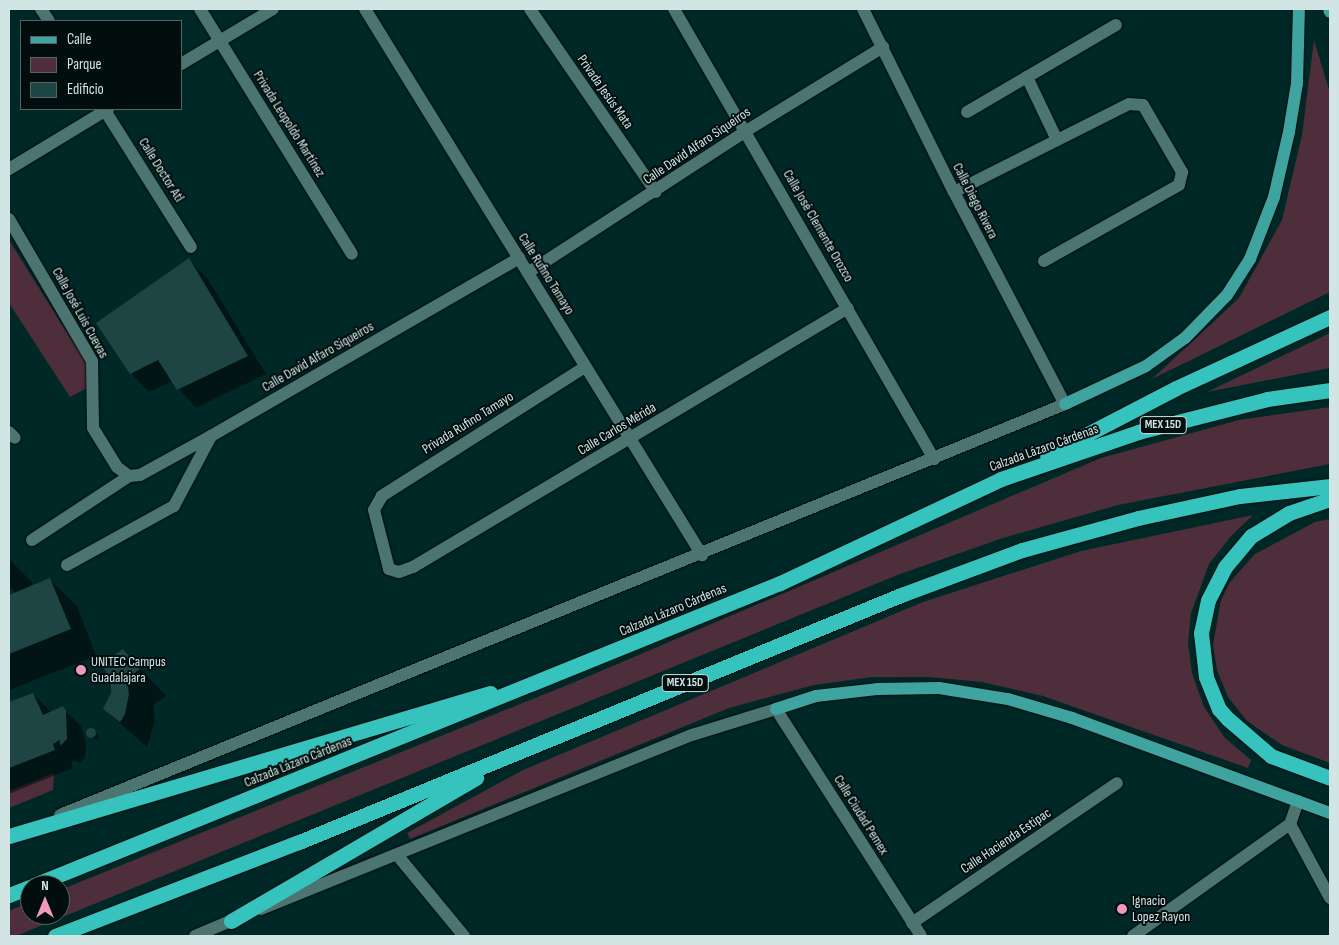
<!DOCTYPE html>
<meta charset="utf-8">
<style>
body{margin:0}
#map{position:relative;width:1339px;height:945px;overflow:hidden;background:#002826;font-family:"Sofia Sans Condensed",sans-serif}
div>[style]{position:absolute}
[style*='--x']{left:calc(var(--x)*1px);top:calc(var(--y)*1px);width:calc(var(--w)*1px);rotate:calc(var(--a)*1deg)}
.green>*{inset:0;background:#4e2e3a}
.shadow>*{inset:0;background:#0007}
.building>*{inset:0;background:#1e4543}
.round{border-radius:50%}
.roads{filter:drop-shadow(0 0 1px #000e0e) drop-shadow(0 0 1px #000e0e)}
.minor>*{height:12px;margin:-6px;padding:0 6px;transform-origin:6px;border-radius:6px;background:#4c7471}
.secondary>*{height:12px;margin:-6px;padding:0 6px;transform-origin:6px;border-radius:6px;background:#4c7471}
.primary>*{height:12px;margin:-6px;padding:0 6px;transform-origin:6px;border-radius:6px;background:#3fa39f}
.motorway>*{height:15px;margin:-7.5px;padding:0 7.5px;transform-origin:7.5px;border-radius:7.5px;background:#36c3be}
.dots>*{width:14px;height:14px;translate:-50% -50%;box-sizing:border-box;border:2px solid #010e0d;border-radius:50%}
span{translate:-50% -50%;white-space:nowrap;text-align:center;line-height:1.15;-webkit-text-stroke:4px #010e0d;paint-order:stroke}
.shield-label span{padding:1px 4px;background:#010e0d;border:1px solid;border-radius:4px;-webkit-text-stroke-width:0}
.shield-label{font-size:12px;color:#d0e5e4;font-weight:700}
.street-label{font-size:14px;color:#d0e5e4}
.poi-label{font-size:14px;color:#d0e5e4}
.left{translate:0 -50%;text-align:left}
.frame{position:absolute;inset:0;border:10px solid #d0e5e4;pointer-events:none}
.legend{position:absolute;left:20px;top:20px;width:162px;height:90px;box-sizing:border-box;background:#010e0d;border:1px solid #546463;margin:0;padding:6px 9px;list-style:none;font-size:15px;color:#d0e5e4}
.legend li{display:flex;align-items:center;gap:10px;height:25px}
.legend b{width:25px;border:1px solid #546463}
.north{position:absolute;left:20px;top:875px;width:50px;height:50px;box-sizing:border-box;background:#010e0d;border:1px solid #546463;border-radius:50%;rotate:0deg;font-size:14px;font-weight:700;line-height:20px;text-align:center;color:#d0e5e4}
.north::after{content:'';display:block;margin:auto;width:18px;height:22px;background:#ef9ab8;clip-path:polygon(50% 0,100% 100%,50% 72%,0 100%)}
</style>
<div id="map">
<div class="green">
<div style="clip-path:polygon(1314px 40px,1330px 93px,1330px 292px,1152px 379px,1239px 298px,1282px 220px,1302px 135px)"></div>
<div style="clip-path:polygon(9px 240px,86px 363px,87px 388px,70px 397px,9px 303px)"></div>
<div style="clip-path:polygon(1330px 333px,1330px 368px,1207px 392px)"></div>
<div style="clip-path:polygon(1330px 407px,1330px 464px,1118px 505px,1003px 538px,900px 574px,16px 936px,9px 936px,9px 911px,30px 902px,30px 915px,60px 915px,60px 890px,587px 677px,1101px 458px,1239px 420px)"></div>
<div style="clip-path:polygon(1253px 515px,1231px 536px,1209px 564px,1191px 613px,1188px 643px,1192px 673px,1204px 707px,1225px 738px,1251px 760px,1248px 768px,1043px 696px,982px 682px,929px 677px,872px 677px,814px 685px,729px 708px,410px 839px,407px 833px,523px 770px,923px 602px,1081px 551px)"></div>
<div style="clip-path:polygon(1330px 519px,1330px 763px,1282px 745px,1247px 721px,1228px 697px,1217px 670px,1213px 645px,1221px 600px,1230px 582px,1255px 554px,1315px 522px)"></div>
<div style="clip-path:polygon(54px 773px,53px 790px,9px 808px,9px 791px)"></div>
</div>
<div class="shadow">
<div style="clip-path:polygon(189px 260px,207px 278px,266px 374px,196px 408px,172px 381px,149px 392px,131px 373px)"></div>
<div style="clip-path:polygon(9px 559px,33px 583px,27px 589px,50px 580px,77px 606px,96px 656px,9px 690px,9px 596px,16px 593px,9px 586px)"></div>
<div style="clip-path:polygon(123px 651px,166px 696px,153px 705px,155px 721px,147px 747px,104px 709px,112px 693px)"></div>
<div style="clip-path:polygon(33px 694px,52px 713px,63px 708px,81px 726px,86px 744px,85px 758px,79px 763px,75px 760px,71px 762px,73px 768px,9px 794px,9px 703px)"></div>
<div style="clip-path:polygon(89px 730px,99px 735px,98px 740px,89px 736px)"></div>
</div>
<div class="building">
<div style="clip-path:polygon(189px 258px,248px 356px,177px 390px,158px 360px,130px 374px,96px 323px)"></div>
<div style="clip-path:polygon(50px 578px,71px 629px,9px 654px,9px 595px)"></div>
<div style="clip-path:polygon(123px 649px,140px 669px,127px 679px,129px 694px,125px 714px,120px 722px,103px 709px,111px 693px,111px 683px,102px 664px)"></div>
<div style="clip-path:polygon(33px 693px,43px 715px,63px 706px,66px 711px,67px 739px,60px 746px,60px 740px,53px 744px,55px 750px,9px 768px,9px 702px)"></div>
<div class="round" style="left:86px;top:728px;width:10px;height:10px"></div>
</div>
<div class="roads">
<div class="minor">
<div style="--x:41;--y:9;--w:14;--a:56"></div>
<div style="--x:200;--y:9;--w:288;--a:58.2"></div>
<div style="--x:365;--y:9;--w:642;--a:58.32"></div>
<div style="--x:530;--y:9;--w:222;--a:55.5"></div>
<div style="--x:674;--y:9;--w:520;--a:59.98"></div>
<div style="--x:863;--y:9;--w:204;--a:63.6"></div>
<div style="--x:954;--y:192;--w:239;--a:62.4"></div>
<div style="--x:181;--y:64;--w:107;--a:-30.9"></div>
<div style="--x:104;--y:109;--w:163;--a:57.8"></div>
<div style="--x:967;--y:112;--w:69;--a:-30.3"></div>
<div style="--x:1057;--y:140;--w:70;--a:-115.5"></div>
<div style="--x:1027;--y:77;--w:103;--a:-30.3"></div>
<div style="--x:9;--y:169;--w:116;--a:-31.2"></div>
<div style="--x:954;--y:192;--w:196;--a:-26.7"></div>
<div style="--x:1129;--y:104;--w:14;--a:4"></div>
<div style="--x:1143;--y:105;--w:78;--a:59.8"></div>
<div style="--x:1182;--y:172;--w:13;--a:103"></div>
<div style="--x:1179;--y:185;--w:155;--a:150.6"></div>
<div style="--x:9;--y:219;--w:164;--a:59.7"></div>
<div style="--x:92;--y:361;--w:67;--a:89.1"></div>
<div style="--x:93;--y:428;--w:46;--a:58.4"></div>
<div style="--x:117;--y:467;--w:15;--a:37"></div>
<div style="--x:529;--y:272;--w:259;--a:-33"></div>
<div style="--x:746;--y:131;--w:161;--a:-31.5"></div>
<div style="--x:585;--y:367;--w:241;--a:147.6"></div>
<div style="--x:382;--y:496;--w:16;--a:120"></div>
<div style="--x:374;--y:510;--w:61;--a:75.7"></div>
<div style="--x:389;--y:569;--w:10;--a:17"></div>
<div style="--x:399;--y:572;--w:15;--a:-20"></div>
<div style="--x:413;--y:567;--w:506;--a:-30.77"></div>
<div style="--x:9;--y:432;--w:8;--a:45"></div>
<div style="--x:32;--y:540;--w:116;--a:-33.4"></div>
<div style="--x:129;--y:476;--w:11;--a:-5"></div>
<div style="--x:140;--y:475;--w:81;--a:-28.8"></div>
<div style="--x:211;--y:436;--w:356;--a:-30"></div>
<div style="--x:67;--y:565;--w:122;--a:-28.9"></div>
<div style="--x:174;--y:506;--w:79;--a:-62.1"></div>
<div style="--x:776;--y:709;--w:269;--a:57.4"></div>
<div style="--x:1298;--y:801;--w:24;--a:109"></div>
<div style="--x:1290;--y:824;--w:84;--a:61.6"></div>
<div style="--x:398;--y:856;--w:104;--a:50.5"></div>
<div style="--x:912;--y:923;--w:248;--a:-34.3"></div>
<div style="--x:1133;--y:936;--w:193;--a:-35.5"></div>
</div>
<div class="secondary">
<div style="--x:60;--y:815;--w:1086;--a:-22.24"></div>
<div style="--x:261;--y:909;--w:465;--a:-22"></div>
<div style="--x:692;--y:735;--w:88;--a:-17.2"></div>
<div style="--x:195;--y:936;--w:49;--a:-22.9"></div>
</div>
<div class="primary">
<div style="--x:1329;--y:9;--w:3;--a:72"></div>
<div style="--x:1065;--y:404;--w:89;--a:-25.1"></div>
<div style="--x:1146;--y:366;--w:48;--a:-35.7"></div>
<div style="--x:1185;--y:338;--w:60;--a:-45.7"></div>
<div style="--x:1227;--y:295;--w:43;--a:-57.4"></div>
<div style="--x:1250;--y:259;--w:66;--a:-68.8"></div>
<div style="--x:1274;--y:197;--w:67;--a:-77"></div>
<div style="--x:1289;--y:132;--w:50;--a:-80.7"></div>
<div style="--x:1297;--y:83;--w:74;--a:-88.5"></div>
<div style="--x:776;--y:709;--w:42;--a:-18"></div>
<div style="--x:816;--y:696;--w:61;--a:-6.5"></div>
<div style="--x:877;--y:689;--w:62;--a:-0.9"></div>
<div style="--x:939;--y:688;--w:70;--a:9.1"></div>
<div style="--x:1008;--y:699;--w:67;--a:16.5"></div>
<div style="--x:1072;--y:718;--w:275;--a:20.2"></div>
</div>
<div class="motorway">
<div style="--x:1047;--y:455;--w:145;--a:-27.4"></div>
<div style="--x:1176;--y:388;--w:170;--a:-24.8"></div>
<div style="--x:1330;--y:499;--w:43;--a:161.1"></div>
<div style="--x:1289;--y:513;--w:44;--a:148.8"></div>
<div style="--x:1251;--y:536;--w:40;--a:130"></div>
<div style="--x:1225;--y:567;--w:37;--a:117"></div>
<div style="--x:1208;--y:600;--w:34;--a:102"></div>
<div style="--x:1201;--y:633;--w:44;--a:83.5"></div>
<div style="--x:1206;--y:677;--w:35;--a:68"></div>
<div style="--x:1219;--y:709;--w:13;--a:48"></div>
<div style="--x:1228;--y:719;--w:57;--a:40.7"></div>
<div style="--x:1271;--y:756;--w:63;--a:20.4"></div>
<div style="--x:9;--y:836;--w:502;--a:-16.56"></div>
<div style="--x:34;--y:885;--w:805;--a:-22.04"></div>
<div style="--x:780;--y:583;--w:244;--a:-25.2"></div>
<div style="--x:1001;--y:479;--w:145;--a:-18.9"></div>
<div style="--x:1138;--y:432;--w:133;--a:-14.3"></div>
<div style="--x:1267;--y:399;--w:64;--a:-8.1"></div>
<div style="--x:9;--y:895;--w:22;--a:-21"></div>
<div style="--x:231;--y:921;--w:284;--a:-30.3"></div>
<div style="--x:55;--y:936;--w:261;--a:-21.1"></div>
<div style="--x:299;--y:842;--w:651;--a:-22.31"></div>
<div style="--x:901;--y:595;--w:129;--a:-20.4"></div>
<div style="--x:1022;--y:550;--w:120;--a:-15.4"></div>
<div style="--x:1138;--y:518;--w:104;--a:-12.2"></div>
<div style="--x:1240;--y:496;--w:91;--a:-6.3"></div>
</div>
</div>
<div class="dots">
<div style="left:81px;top:670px;background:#ef9ab8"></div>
<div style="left:1122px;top:909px;background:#ef9ab8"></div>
</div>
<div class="shield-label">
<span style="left:1163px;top:425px">MEX 15D</span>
<span style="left:685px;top:683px">MEX 15D</span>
</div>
<div class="street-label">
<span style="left:605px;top:92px;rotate:55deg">Privada Jesús Mata</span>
<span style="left:289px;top:124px;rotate:58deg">Privada Leopoldo Martínez</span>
<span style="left:697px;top:146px;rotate:-34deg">Calle David Alfaro Siqueiros</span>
<span style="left:161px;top:170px;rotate:58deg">Calle Doctor Atl</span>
<span style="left:975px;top:201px;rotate:63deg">Calle Diego Rivera</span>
<span style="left:818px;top:226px;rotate:60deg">Calle José Clemente Orozco</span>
<span style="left:546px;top:274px;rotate:58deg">Calle Rufino Tamayo</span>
<span style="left:80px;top:313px;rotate:61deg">Calle José Luis Cuevas</span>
<span style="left:318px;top:357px;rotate:-30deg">Calle David Alfaro Siqueiros</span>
<span style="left:468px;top:423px;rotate:-32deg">Privada Rufino Tamayo</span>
<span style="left:617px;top:429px;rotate:-31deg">Calle Carlos Mérida</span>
<span style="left:1044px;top:448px;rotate:-20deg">Calzada Lázaro Cárdenas</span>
<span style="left:673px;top:610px;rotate:-23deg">Calzada Lázaro Cárdenas</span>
<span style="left:298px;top:762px;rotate:-22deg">Calzada Lázaro Cárdenas</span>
<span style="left:861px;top:815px;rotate:58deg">Calle Ciudad Pemex</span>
<span style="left:1006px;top:841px;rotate:-34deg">Calle Hacienda Estipac</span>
</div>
<div class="poi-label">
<span class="left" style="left:91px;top:670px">UNITEC Campus<br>Guadalajara</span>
<span class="left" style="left:1132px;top:909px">Ignacio<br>Lopez Rayon</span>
</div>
<div class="frame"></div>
<ul class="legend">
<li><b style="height:6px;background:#3fa39f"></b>Calle</li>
<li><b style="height:14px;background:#4e2e3a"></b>Parque</li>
<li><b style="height:14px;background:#1e4543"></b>Edificio</li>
</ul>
<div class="north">N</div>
</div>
